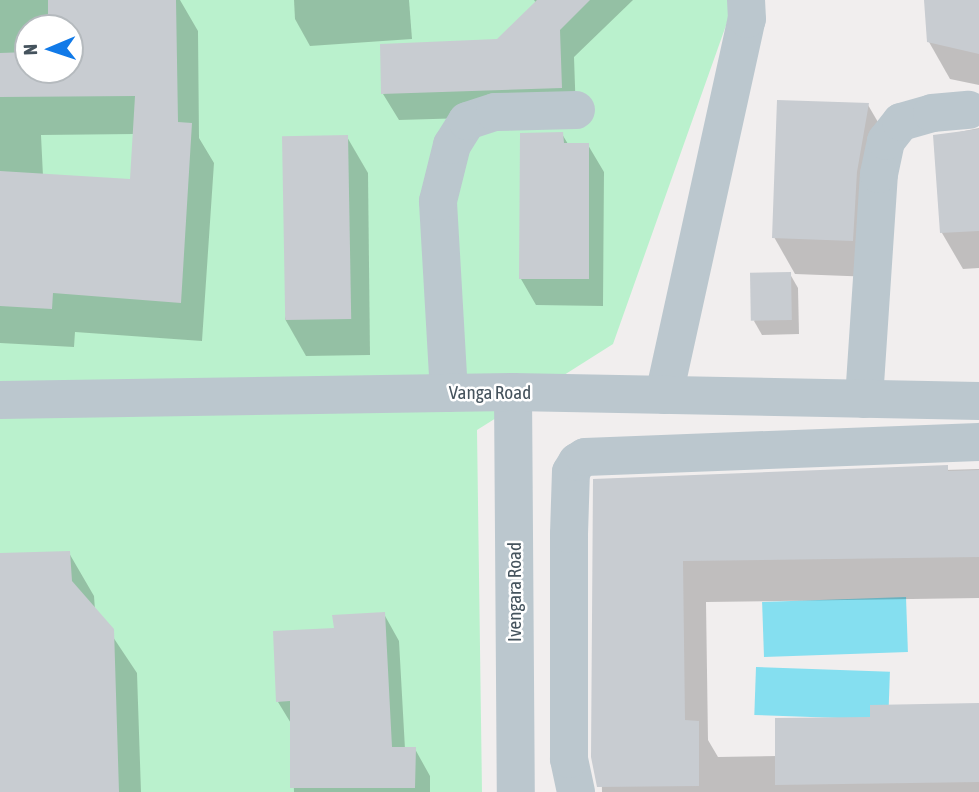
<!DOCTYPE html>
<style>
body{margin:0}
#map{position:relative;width:979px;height:792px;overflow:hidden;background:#f1eeee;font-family:"Asap Condensed",sans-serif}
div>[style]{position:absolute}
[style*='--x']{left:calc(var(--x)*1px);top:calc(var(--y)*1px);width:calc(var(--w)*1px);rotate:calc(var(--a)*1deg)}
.green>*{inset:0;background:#baf1cd}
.water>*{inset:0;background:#85dff0;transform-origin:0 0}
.shadow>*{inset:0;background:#0003}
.building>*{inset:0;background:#c8ccd1;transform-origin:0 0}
.minor>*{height:38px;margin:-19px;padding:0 19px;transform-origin:19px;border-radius:19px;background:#bbc7ce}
span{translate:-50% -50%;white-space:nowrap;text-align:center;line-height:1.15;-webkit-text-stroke:5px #fff;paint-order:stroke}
.street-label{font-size:19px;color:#45535d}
.north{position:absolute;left:14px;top:14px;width:70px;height:70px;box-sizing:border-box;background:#fff;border:2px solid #b5babe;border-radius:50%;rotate:268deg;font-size:19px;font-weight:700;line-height:28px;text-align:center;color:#45535d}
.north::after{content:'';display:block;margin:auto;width:24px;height:32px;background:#117ae8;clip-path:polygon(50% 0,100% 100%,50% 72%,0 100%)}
</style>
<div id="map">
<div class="green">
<div style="clip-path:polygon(evenodd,0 0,735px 0,613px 344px,477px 430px,482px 792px,0 792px,0 0,28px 28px,70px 28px,70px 70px,28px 70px,28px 28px)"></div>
</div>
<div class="water">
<div style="left:906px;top:597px;width:55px;height:144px;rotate:88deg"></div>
<div style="left:756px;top:667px;width:134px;height:48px;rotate:2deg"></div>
</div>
<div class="shadow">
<div style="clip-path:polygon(evenodd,0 0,180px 0,198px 31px,199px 138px,214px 163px,202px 341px,75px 332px,74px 347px,0 343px,0 0,28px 28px,70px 28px,70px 70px,28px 70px,28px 28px,0 0,135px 134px,132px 181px,43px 176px,41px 135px,135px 134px)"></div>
<div style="clip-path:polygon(294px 0,409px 0,412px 39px,310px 46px,295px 19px)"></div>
<div style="clip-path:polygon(534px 0,633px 0,574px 57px,576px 115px,399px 120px,383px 94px,497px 41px,536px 3px)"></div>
<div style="clip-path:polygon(926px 0,979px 0,979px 85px,950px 79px,929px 42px)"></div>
<div style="clip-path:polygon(868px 105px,889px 141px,873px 277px,795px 274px,774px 237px)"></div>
<div style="clip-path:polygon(979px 128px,979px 268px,963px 269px,942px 233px,935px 137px)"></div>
<div style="clip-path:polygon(562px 134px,568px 144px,588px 145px,604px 172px,603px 306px,536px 305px,521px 279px)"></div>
<div style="clip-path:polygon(347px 137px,368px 173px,370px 355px,306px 356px,285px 319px)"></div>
<div style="clip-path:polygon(790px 274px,798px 288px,799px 334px,762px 335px,754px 321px)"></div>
<div style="clip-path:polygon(979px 469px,979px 598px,706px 602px,708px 740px,718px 757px,777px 756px,872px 719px,979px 705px,979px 792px,602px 792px,594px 480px)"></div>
<div style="clip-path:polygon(69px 553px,94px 596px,95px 610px,137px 673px,141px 792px,160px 792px,0 792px,0 555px)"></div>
<div style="clip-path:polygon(384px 614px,399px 641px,405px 749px,415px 749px,430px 776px,430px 792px,294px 792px,292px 725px,278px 702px,336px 629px)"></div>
</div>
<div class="building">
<div style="clip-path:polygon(48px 0,176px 0,178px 122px,192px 123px,181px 303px,53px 293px,52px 309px,0 306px,0 171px,130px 179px,135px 96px,0 97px,0 53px,28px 52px,28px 70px,70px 70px,70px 28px,48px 28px)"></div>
<div style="clip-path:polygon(537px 0,590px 0,560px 30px,562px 88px,381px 94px,380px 44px,497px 39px)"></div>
<div style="clip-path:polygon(924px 0,979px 0,979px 54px,927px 42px)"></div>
<div style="clip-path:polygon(777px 100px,869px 103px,857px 172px,853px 241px,772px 238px)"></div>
<div style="clip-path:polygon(979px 129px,979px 231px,940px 233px,933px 135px)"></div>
<div style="clip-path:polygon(563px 132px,564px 143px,589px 143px,589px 279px,519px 279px,520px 133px)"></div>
<div style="left:348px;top:135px;width:184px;height:66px;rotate:89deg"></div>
<div style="left:791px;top:272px;width:48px;height:41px;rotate:89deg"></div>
<div style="clip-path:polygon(948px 465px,948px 471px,979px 470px,979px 557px,683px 561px,685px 720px,699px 721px,699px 786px,597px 787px,591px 757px,593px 479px)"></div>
<div style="clip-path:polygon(70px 551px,72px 581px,114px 629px,119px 792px,0 792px,0 553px)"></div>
<div style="clip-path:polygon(385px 612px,392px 747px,416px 747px,415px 788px,290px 788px,290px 701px,276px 702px,273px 631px,334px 628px,332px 615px)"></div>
<div style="clip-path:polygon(979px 703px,979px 782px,775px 785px,775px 718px,870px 717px,870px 705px)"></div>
</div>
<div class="minor">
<div style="--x:513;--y:392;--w:400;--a:89.6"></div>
<div style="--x:449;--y:393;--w:192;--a:-93.3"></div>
<div style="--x:438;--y:201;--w:58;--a:-76"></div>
<div style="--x:452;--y:145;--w:28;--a:-58"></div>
<div style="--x:467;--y:121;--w:29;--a:-18"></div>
<div style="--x:495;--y:112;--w:81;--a:-1.4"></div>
<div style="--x:664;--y:395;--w:385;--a:-77.6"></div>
<div style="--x:747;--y:19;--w:19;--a:-93"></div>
<div style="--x:864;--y:399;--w:225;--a:-86.2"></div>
<div style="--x:879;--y:174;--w:34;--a:-78"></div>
<div style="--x:886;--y:141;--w:24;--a:-52"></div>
<div style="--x:901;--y:122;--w:32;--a:-16"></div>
<div style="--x:932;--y:113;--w:37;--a:-5"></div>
<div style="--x:0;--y:400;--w:513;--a:-0.89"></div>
<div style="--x:513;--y:392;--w:466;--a:1.1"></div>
<div style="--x:576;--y:792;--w:34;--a:-102"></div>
<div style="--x:569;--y:759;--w:225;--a:-90"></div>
<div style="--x:569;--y:534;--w:62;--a:-88.2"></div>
<div style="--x:571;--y:472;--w:12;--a:-59"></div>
<div style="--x:577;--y:462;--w:9;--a:-32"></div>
<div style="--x:585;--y:457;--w:394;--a:-2.2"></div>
</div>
<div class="street-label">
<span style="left:490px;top:393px">Vanga Road</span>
<span style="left:515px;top:592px;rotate:-90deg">Ivengara Road</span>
</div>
<div class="north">N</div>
</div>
